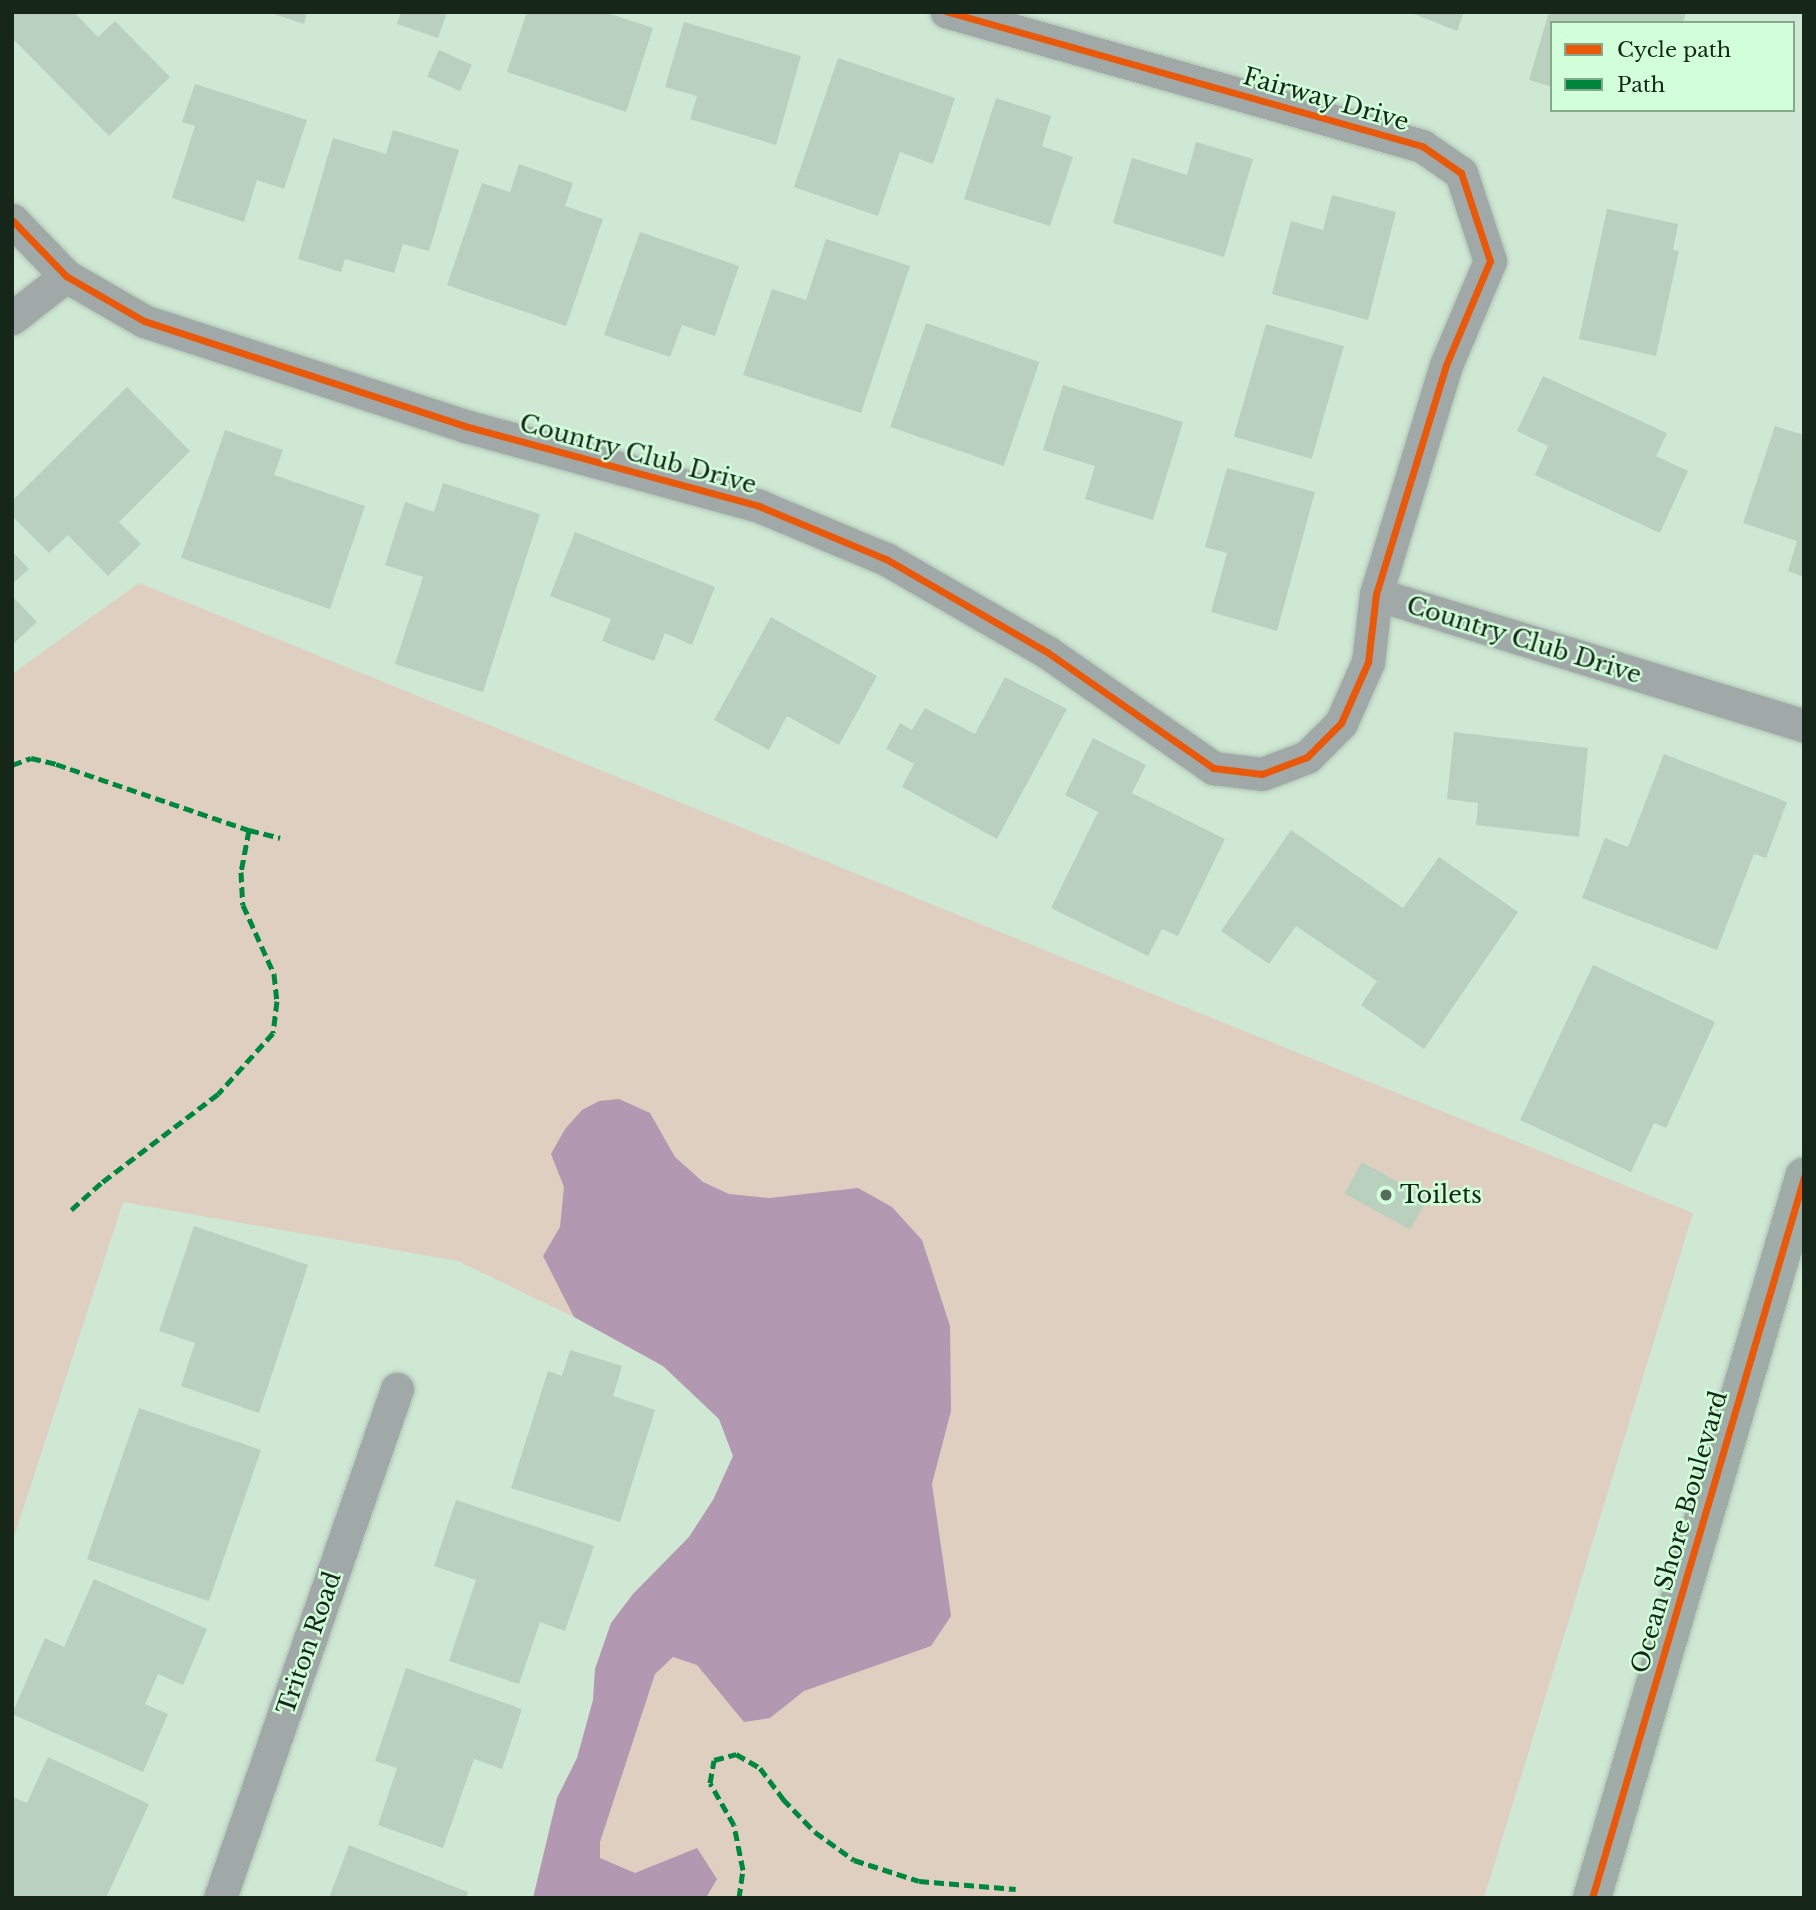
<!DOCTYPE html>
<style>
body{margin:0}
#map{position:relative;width:1816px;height:1910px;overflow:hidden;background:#cee8d3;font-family:"Libre Baskerville",serif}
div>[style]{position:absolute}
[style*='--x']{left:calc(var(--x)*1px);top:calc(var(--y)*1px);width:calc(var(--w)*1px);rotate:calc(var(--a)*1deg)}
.green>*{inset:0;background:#decfc0}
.water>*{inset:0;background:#b298b0}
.building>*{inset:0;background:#b9d0be;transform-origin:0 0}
.roads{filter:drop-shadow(0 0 2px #afc3b3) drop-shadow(0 0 2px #afc3b3)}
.street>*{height:33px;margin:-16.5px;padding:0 16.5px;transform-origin:16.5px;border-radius:16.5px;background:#a0a9a8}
.primary>*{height:38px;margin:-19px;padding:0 19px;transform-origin:19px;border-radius:19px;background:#9faca8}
.quiet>*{height:5px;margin-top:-2.5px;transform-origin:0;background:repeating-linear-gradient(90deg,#00873e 0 10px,transparent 0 15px)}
.cycleway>*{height:7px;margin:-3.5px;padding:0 3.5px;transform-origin:3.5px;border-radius:3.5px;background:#e8590c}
.dots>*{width:19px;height:19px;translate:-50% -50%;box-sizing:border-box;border:4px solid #d1ffd9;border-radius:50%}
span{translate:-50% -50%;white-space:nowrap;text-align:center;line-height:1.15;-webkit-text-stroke:5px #d1ffd9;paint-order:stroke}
.street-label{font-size:24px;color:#162719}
.poi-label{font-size:24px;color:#162719}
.left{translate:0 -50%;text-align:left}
.frame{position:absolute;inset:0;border:14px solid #162719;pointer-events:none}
.legend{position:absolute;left:1550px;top:21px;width:245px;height:91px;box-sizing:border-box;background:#d1ffd9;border:2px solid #86a98c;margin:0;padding:9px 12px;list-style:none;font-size:21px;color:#162719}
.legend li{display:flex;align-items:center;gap:14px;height:35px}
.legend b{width:35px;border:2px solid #86a98c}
</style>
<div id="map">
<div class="green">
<div style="clip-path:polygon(139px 583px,1693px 1213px,1484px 1898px,533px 1898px,557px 1798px,577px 1758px,593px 1700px,595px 1669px,611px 1623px,633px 1594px,689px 1537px,713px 1500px,733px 1456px,719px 1419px,663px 1366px,574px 1317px,458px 1261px,123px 1202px,12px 1543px,12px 674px)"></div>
</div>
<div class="water">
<div style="clip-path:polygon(619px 1099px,650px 1113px,675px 1157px,703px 1182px,729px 1194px,769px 1198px,858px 1188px,892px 1207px,922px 1240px,950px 1326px,951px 1411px,932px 1484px,951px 1616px,931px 1646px,804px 1691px,770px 1718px,744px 1722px,697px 1665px,673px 1657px,655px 1674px,600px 1842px,600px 1858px,635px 1873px,697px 1848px,717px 1879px,706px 1898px,533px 1898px,557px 1798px,577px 1758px,593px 1700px,595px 1669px,611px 1623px,633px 1594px,689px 1537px,713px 1500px,733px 1456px,719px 1419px,663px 1366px,574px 1317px,543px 1256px,560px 1227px,564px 1187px,551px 1154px,565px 1129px,582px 1110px,599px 1101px)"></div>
</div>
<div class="building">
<div style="clip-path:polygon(12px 12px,74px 12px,98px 37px,115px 21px,170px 77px,109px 136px,12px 38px)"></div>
<div style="clip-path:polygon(268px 12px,307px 12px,304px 24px)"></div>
<div style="clip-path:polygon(401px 12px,447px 12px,438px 38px,397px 24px)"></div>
<div style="clip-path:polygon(527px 12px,604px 12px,653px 28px,626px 112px,507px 72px)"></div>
<div style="clip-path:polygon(1409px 12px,1464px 12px,1457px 31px)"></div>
<div style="clip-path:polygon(1549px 12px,1686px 12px,1683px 23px,1552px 23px,1552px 87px,1529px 80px)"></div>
<div style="clip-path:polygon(684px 22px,801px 56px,776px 145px,690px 119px,697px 96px,665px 87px)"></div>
<div style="left:439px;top:50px;width:36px;height:29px;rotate:24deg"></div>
<div style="clip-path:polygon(838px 58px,955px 98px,933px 164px,900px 152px,878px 216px,794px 187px)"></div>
<div style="clip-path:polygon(195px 84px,307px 120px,284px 189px,257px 180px,244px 222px,172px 198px,195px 126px,182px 122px)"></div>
<div style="clip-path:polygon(996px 98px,1051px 116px,1042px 146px,1073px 157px,1050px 226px,964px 199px)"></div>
<div style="clip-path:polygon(393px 130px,459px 150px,429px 251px,403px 244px,394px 273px,345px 259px,341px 272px,298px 259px,333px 138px,386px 154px)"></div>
<div style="clip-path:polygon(1196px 142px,1253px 159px,1224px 257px,1113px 223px,1132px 158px,1187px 175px)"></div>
<div style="clip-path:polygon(519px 164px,573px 183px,565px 206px,603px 219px,566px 326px,447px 285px,482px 183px,510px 192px)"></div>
<div style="clip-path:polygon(1332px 195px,1396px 212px,1368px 320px,1272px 294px,1291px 221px,1323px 230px)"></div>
<div style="clip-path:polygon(1607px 209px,1678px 224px,1673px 250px,1679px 251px,1656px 356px,1579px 339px)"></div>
<div style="clip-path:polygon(640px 232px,739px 266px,715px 336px,682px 325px,670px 357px,604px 335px)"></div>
<div style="clip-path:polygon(826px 239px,910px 266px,861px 413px,743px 375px,772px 289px,806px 300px)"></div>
<div style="left:926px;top:323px;width:120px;height:110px;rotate:19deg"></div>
<div style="left:1266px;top:324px;width:81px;height:117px;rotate:16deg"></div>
<div style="clip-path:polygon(1543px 376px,1667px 433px,1656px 456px,1688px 471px,1660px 533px,1535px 475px,1548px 446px,1517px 431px)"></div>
<div style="clip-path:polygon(1063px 385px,1183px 422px,1153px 520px,1085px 499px,1095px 466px,1043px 450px)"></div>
<div style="clip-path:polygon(127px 387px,190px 451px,119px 522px,141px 544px,108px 576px,68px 535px,49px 553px,12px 516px,12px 501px)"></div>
<div style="clip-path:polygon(1775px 426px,1804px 435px,1804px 577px,1788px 571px,1797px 541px,1743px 523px)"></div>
<div style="clip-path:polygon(225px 430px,283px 450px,274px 475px,365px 506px,330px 609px,181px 558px)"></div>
<div style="clip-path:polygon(1227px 468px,1315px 492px,1277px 631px,1211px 612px,1227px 553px,1205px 547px)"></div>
<div style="clip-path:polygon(443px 483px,540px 514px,483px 692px,395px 664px,423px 577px,385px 565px,405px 502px,434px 512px)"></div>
<div style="clip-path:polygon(575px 532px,715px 587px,692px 645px,665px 633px,654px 661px,602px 641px,611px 619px,550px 596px)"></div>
<div style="clip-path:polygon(12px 551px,29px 569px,12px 584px)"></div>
<div style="clip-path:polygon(12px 596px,37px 622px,12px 645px)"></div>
<div style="clip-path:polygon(771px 617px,877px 676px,839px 745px,787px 716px,769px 750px,714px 720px)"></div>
<div style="clip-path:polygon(1005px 677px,1067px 709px,997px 839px,902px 787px,914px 764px,886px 749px,900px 723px,912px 730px,925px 708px,975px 734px)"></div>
<div style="clip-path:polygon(1454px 732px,1588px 748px,1579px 837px,1476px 825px,1478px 803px,1447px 799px)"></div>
<div style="clip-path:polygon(1093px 738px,1146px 765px,1132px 793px,1225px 839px,1178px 936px,1162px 929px,1148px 956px,1051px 908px,1098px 812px,1065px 795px)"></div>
<div style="clip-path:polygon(1664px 754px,1787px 802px,1766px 858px,1754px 854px,1717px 950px,1582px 898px,1605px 838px,1628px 847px)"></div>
<div style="clip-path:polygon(1291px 830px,1403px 908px,1439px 857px,1518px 912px,1424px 1049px,1361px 1005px,1377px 981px,1296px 926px,1269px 964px,1221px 931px)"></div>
<div style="clip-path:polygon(1593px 965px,1715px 1022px,1666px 1128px,1654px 1123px,1631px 1172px,1520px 1120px)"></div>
<div style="left:1362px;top:1162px;width:75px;height:36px;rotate:29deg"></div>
<div style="clip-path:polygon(194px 1226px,308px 1265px,259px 1413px,181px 1386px,195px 1343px,159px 1331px)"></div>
<div style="clip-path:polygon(570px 1350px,622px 1366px,613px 1396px,655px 1410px,620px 1522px,511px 1488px,548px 1371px,562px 1376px)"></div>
<div style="left:139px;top:1408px;width:129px;height:160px;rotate:19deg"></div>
<div style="clip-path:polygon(456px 1500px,594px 1546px,565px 1631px,540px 1622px,519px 1684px,449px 1661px,476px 1580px,434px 1566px)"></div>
<div style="clip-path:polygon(94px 1579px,207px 1629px,183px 1685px,158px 1674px,145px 1704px,168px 1714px,143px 1772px,12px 1714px,45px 1638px,64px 1647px)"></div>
<div style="clip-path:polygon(406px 1668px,522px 1709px,502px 1769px,474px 1759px,443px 1848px,378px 1825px,397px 1768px,375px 1761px)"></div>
<div style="clip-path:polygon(48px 1757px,149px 1804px,106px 1898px,12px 1898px,12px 1797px,27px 1803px)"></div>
<div style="clip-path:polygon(349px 1845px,468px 1892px,466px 1898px,329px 1898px)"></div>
</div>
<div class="roads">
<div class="street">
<div style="--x:12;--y:220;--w:78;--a:46"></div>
<div style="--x:66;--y:276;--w:90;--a:30"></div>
<div style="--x:144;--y:321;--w:338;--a:18.1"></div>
<div style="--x:465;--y:426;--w:305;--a:15.2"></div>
<div style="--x:759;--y:506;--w:138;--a:22.7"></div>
<div style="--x:886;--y:559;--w:186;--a:30"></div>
<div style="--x:1047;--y:652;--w:203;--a:34.9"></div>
<div style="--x:1213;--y:768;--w:49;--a:7"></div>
<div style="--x:1262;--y:774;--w:48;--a:-20.7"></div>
<div style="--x:1307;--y:757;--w:48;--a:-45"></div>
<div style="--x:1341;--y:723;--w:67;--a:-66.1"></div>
<div style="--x:1368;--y:662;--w:68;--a:-83.3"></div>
<div style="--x:1376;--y:594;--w:239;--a:-73"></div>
<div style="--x:1446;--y:365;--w:113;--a:-67.1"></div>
<div style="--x:1490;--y:261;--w:93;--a:-108.2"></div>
<div style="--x:1461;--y:173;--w:47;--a:-145.3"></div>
<div style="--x:1422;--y:146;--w:494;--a:-164.2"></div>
<div style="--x:12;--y:318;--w:68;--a:-37.9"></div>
<div style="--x:1376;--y:594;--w:448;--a:17.1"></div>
<div style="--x:220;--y:1898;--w:539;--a:-70.83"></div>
</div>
<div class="primary">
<div style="--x:1592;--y:1898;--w:752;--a:-73.61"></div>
</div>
</div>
<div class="quiet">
<div style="--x:12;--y:765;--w:20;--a:-20"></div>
<div style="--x:31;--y:758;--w:26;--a:13"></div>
<div style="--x:56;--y:764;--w:204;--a:18.9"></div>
<div style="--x:249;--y:830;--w:43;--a:100.8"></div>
<div style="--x:241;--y:872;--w:33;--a:87"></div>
<div style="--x:243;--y:905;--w:76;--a:65.8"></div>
<div style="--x:274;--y:974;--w:27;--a:84"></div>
<div style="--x:277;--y:1001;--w:32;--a:97"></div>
<div style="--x:273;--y:1033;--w:82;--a:132"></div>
<div style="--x:218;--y:1094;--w:147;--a:142.7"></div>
<div style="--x:101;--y:1183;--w:40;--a:138"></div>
<div style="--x:249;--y:830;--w:32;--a:14"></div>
<div style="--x:739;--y:1898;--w:28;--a:-82"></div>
<div style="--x:743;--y:1870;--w:46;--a:-101.3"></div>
<div style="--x:734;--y:1825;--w:48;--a:-119.7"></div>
<div style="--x:710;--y:1783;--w:23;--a:-80"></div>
<div style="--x:714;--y:1760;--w:23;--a:-15"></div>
<div style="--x:736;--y:1754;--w:28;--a:30"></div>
<div style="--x:760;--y:1768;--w:39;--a:53"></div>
<div style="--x:783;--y:1799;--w:46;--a:45.9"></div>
<div style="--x:815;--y:1832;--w:48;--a:35.7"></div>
<div style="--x:854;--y:1860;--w:68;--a:17.9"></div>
<div style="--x:919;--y:1881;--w:97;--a:4.7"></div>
</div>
<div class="cycleway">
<div style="--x:12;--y:220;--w:78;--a:46"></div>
<div style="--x:66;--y:276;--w:90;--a:30"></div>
<div style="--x:144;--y:321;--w:338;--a:18.1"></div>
<div style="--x:465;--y:426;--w:305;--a:15.2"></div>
<div style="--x:759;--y:506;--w:138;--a:22.7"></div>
<div style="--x:886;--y:559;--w:186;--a:30"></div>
<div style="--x:1047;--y:652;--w:203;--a:34.9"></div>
<div style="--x:1213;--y:768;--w:49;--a:7"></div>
<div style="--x:1262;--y:774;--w:48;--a:-20.7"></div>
<div style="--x:1307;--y:757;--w:48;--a:-45"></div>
<div style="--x:1341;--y:723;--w:67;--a:-66.1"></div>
<div style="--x:1368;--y:662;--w:68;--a:-83.3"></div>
<div style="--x:1376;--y:594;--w:239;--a:-73"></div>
<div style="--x:1446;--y:365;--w:113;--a:-67.1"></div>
<div style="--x:1490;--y:261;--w:93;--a:-108.2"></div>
<div style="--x:1461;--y:173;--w:47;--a:-145.3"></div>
<div style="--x:1422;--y:146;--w:494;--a:-164.2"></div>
<div style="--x:1592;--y:1898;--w:752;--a:-73.61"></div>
</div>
<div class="dots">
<div style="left:1386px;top:1195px;background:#566b5a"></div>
</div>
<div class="street-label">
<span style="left:1326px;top:99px;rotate:16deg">Fairway Drive</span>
<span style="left:638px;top:454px;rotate:15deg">Country Club Drive</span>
<span style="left:1524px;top:640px;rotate:17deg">Country Club Drive</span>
<span style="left:1679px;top:1532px;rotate:-74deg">Ocean Shore Boulevard</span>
<span style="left:309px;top:1643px;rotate:-71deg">Triton Road</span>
</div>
<div class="poi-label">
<span class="left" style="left:1400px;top:1195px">Toilets</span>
</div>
<div class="frame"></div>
<ul class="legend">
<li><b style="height:9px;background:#e8590c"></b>Cycle path</li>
<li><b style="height:9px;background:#00873e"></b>Path</li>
</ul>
</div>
